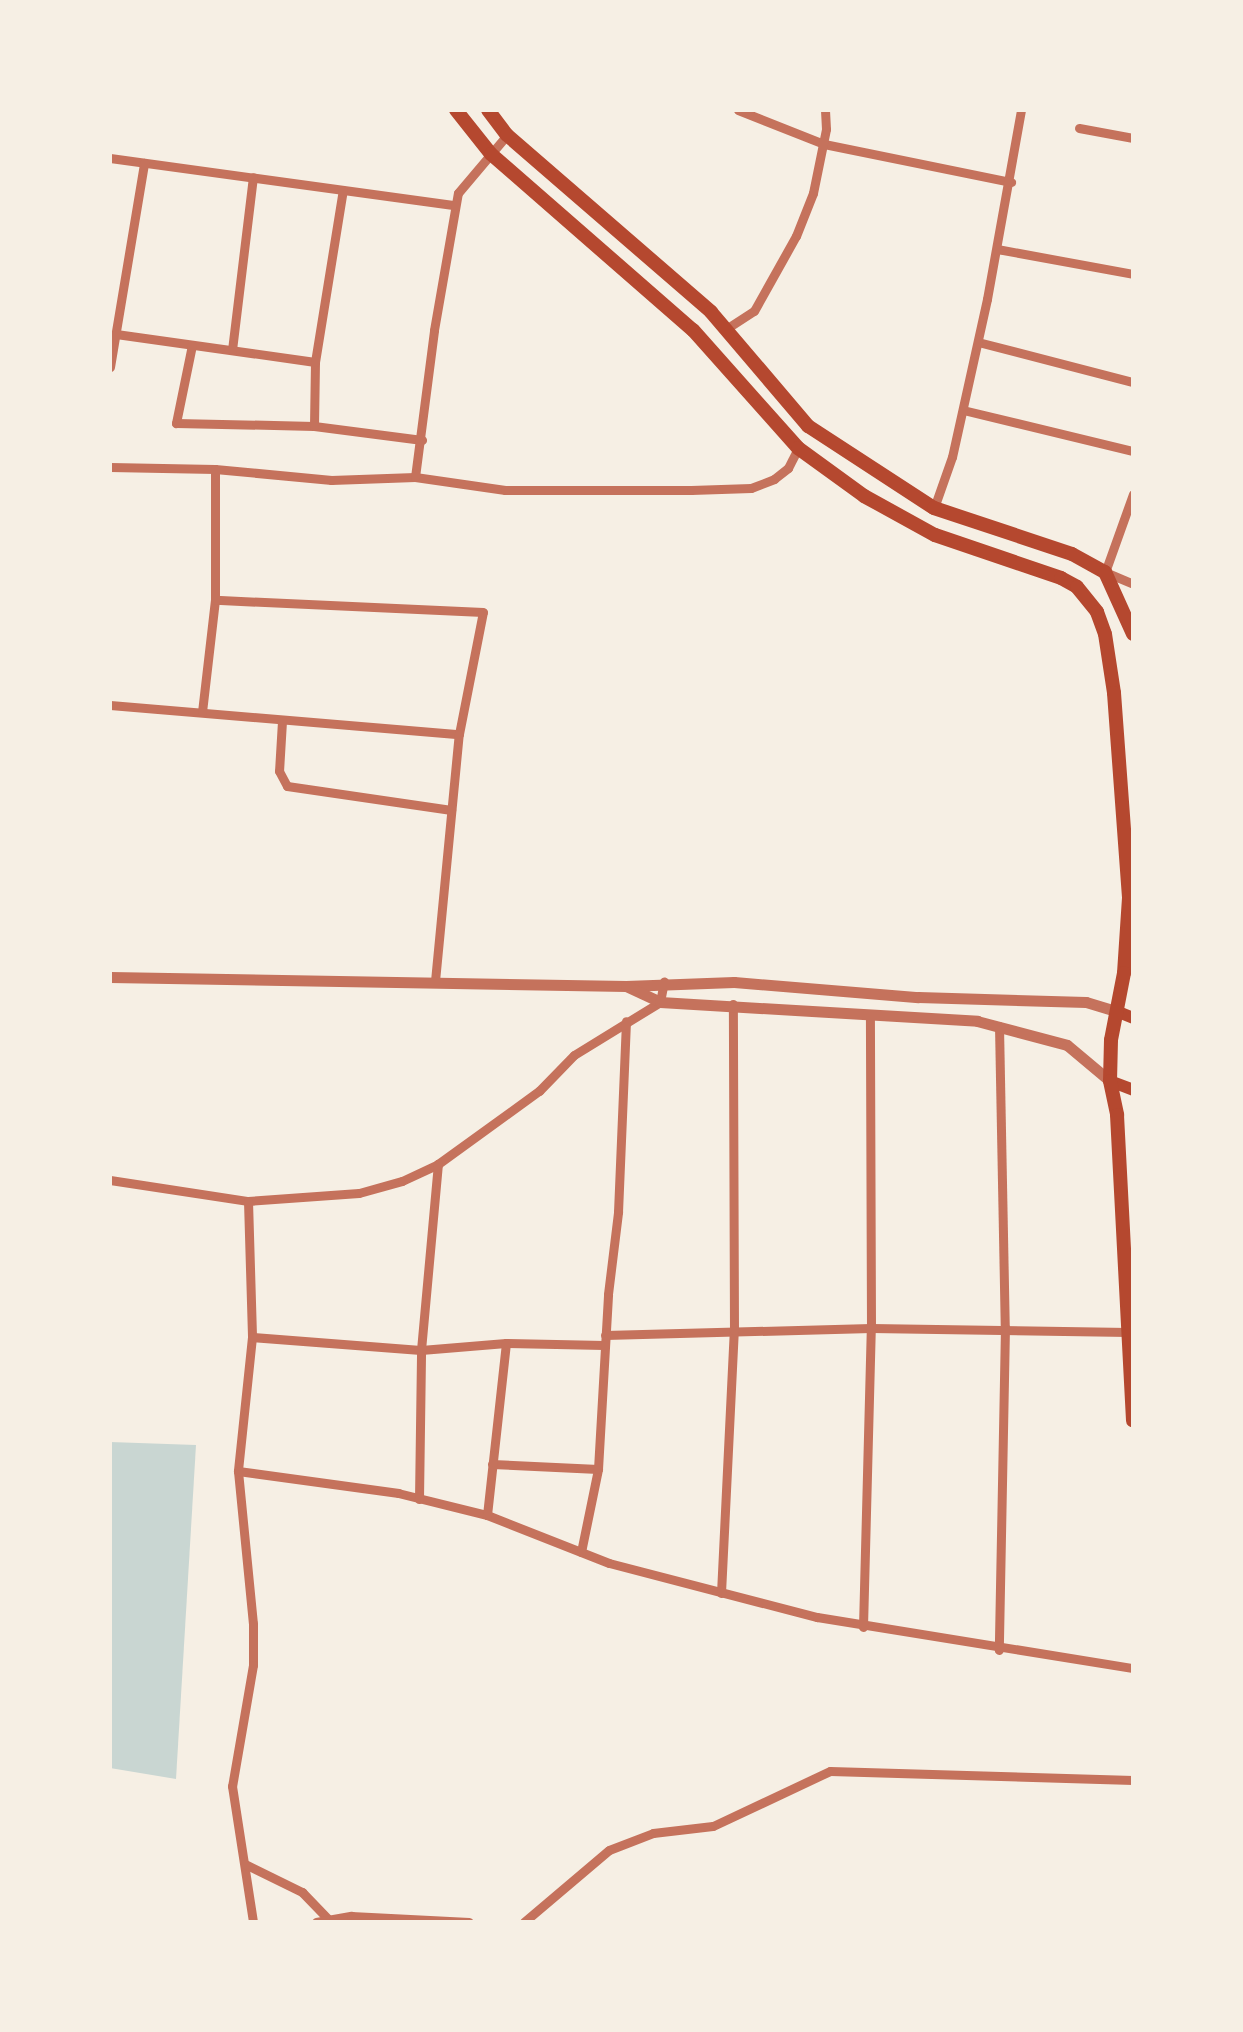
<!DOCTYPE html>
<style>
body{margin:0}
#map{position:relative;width:1243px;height:2032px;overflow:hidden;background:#f6efe4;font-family:Jost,sans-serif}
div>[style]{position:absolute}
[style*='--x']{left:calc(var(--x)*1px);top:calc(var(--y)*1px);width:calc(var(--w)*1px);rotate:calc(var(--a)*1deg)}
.water>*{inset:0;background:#c9d6d2}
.minor>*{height:9px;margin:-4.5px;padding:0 4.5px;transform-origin:4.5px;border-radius:4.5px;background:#c5725c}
.tertiary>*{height:11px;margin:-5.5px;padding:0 5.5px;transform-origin:5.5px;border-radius:5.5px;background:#c5725c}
.secondary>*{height:12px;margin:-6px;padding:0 6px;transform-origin:6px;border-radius:6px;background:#b5482f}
.primary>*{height:14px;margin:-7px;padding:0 7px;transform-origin:7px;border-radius:7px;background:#b5482f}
span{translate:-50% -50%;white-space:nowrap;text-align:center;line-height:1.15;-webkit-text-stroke:8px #f6efe4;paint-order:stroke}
.frame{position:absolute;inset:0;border:112px solid #f6efe4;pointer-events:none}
</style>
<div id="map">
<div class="water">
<div style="clip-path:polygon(110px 1442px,196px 1445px,176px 1779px,110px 1768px)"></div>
</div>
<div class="minor">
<div style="--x:738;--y:110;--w:92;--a:21.6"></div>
<div style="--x:824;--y:144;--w:191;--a:11.5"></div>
<div style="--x:1079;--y:128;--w:55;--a:10.5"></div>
<div style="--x:110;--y:158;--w:348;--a:7.8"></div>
<div style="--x:997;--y:249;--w:138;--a:10.4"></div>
<div style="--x:726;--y:329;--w:33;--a:-33"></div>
<div style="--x:754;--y:311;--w:86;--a:-60.8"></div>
<div style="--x:796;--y:236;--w:46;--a:-68.4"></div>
<div style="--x:813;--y:193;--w:65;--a:-78.5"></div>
<div style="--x:826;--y:129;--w:19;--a:-93"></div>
<div style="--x:116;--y:334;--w:201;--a:8"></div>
<div style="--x:978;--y:342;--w:160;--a:14.5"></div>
<div style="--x:192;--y:345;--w:80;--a:101.6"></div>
<div style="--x:176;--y:423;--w:138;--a:1.2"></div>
<div style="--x:314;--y:426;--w:109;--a:7.4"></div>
<div style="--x:232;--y:350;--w:174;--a:-83.1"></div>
<div style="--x:110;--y:367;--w:207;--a:-80.5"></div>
<div style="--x:963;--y:410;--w:175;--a:13.6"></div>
<div style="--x:314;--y:426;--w:64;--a:-89.1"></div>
<div style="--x:315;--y:362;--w:174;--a:-80.8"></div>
<div style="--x:110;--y:467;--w:105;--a:1.1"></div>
<div style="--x:215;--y:469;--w:117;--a:5.4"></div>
<div style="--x:331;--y:480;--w:84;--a:-2"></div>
<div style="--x:415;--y:477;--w:91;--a:8.2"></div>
<div style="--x:505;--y:490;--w:186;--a:0"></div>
<div style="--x:691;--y:490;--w:60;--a:-1.9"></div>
<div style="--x:751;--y:488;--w:25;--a:-21"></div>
<div style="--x:774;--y:479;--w:18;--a:-38"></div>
<div style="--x:788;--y:468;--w:22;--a:-63"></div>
<div style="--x:415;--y:477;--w:148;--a:-82.6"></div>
<div style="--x:434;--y:330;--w:139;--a:-80.1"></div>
<div style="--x:458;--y:193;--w:76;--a:-49.8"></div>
<div style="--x:1133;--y:494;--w:83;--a:109.7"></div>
<div style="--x:1105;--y:572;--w:30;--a:23"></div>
<div style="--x:934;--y:508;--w:54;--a:-70.6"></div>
<div style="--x:952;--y:457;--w:162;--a:-77.5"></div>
<div style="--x:987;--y:299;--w:192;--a:-79.8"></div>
<div style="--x:110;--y:705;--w:350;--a:4.8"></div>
<div style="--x:459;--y:734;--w:124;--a:-78.9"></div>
<div style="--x:483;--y:612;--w:268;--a:-177.4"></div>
<div style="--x:202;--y:712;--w:113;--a:-83.4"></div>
<div style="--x:215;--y:600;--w:131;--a:-90"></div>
<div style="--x:282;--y:721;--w:50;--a:93.4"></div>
<div style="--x:279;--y:771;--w:17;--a:62"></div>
<div style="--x:287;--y:786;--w:166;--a:8.3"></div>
<div style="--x:435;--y:981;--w:248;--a:-84.5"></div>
<div style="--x:999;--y:1026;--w:301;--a:88.9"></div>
<div style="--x:1005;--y:1327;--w:323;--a:91.1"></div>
<div style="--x:110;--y:1180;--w:140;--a:8.7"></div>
<div style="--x:248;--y:1201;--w:111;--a:-4.1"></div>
<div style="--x:359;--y:1193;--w:45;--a:-15.6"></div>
<div style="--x:402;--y:1181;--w:40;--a:-25"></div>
<div style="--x:438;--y:1164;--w:125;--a:-35.9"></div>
<div style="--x:539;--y:1091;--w:50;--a:-45.8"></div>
<div style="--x:574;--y:1055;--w:101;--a:-31.6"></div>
<div style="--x:660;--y:1002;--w:21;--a:-79"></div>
<div style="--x:248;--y:1201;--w:136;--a:88.3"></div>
<div style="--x:252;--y:1337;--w:135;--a:96"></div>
<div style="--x:238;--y:1471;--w:154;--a:84.4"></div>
<div style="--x:253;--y:1624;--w:41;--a:90"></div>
<div style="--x:253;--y:1665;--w:123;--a:99.8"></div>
<div style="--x:232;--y:1786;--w:138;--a:81.2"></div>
<div style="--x:605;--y:1335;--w:266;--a:-1.5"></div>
<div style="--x:871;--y:1328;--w:257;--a:0.9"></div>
<div style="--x:252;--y:1337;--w:169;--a:4.4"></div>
<div style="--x:421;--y:1350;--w:85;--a:-4.7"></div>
<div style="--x:506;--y:1343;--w:98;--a:1.2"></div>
<div style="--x:492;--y:1464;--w:106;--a:2.7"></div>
<div style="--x:238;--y:1471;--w:162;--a:7.8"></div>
<div style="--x:398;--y:1493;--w:92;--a:13.9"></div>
<div style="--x:487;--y:1515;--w:131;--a:21.5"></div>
<div style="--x:609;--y:1563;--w:215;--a:14.6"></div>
<div style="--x:817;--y:1617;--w:320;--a:9.2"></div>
<div style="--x:419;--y:1499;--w:149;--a:-89.2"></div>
<div style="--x:421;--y:1350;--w:187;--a:-84.8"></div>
<div style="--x:487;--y:1515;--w:173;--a:-83.7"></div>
<div style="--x:581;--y:1552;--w:85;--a:-78.4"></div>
<div style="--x:598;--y:1469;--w:175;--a:-86.7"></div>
<div style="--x:608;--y:1294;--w:83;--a:-83"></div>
<div style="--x:618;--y:1212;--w:191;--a:-87.6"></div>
<div style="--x:721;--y:1593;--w:263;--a:-87.2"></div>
<div style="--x:734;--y:1330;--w:326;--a:-90.2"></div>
<div style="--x:863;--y:1627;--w:299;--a:-88.5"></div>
<div style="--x:871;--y:1328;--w:313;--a:-90.2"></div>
<div style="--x:245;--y:1864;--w:64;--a:26.2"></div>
<div style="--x:302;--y:1892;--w:37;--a:46"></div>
<div style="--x:316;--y:1922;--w:36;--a:-10"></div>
<div style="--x:351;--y:1916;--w:118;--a:2.9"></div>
<div style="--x:524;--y:1922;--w:111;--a:-40.3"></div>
<div style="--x:609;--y:1850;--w:47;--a:-21.1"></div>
<div style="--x:653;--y:1833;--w:60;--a:-6.7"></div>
<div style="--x:713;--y:1826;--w:129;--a:-25.2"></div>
<div style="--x:830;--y:1771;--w:303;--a:1.7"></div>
</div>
<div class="tertiary">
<div style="--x:110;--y:977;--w:516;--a:1"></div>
<div style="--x:626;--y:986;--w:108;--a:-2.1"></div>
<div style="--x:734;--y:982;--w:185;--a:4.7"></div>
<div style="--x:918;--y:997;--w:168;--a:1.7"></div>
<div style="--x:1086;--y:1002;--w:31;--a:17"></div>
<div style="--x:626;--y:986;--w:38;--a:25"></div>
<div style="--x:660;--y:1002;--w:318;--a:3.4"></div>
<div style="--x:977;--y:1021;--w:93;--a:14.9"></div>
<div style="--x:1067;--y:1045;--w:56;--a:39.9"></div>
</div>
<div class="secondary">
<div style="--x:1116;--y:1011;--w:18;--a:22"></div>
<div style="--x:1110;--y:1081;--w:25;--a:21"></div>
</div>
<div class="primary">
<div style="--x:456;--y:110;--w:56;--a:51.5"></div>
<div style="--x:491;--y:154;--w:268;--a:41.1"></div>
<div style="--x:693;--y:330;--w:158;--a:48.3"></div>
<div style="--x:798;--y:448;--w:82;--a:36"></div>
<div style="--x:864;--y:496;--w:81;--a:28.8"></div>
<div style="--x:935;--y:535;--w:133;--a:18.8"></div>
<div style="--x:1061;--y:578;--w:18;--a:29"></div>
<div style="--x:1077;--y:587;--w:32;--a:51"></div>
<div style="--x:1097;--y:612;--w:23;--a:70"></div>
<div style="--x:1105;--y:634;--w:60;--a:81.3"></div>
<div style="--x:1114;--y:693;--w:206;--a:85.8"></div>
<div style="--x:1129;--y:898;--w:75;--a:93.8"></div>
<div style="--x:1124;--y:973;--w:68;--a:101"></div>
<div style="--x:1111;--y:1040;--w:41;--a:91.4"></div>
<div style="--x:1110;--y:1081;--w:35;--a:78"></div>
<div style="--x:1117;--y:1115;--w:306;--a:87"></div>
<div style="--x:488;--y:110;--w:31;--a:53"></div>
<div style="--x:507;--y:135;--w:270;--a:40.9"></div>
<div style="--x:711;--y:312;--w:150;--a:49.6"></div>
<div style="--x:808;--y:426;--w:150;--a:33.1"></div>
<div style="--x:934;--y:508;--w:145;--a:18.4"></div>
<div style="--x:1072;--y:554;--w:38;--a:29"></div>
<div style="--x:1105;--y:572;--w:68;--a:65.7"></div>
</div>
<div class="frame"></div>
</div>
